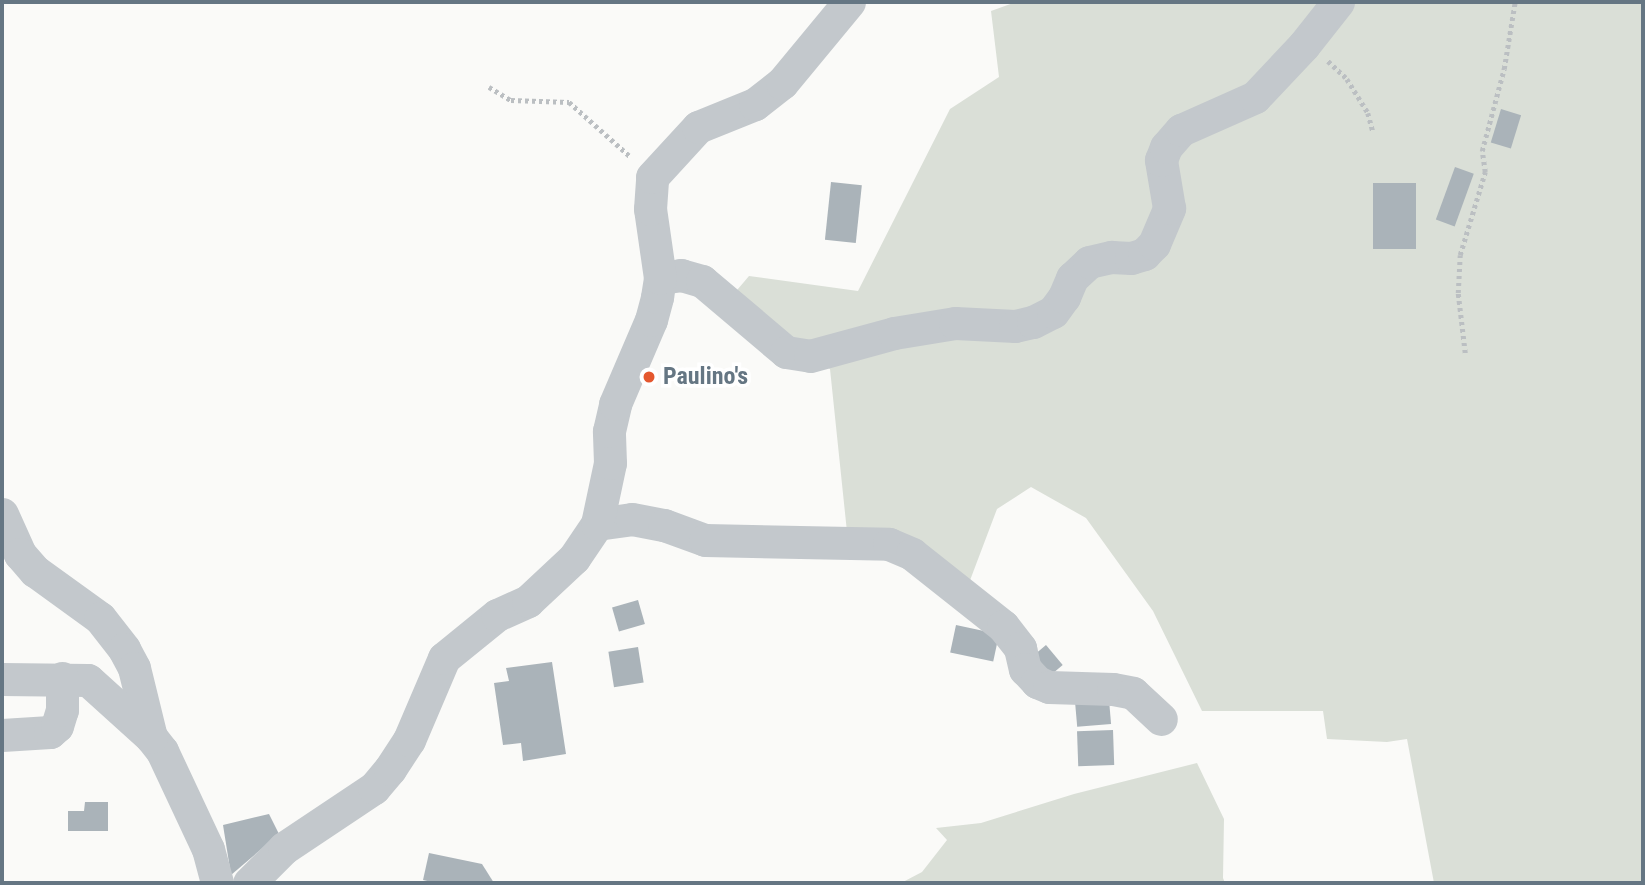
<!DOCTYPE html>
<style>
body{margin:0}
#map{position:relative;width:1645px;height:885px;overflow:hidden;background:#fafaf8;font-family:"Roboto Condensed",sans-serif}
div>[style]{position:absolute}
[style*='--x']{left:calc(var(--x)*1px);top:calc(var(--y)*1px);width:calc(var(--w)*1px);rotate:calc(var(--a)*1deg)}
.green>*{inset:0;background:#dadfd7}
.building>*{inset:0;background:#aab3b9;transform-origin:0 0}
.path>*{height:4.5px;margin-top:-2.25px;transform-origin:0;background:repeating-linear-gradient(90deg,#bbbfc2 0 3.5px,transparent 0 7px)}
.minor>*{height:33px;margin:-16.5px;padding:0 16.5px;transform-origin:16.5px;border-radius:16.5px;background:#c3c8cc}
.dots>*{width:19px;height:19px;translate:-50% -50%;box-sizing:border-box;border:4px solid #fff;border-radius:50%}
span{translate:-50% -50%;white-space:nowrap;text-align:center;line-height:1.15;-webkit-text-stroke:7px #fff;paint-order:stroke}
.poi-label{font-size:24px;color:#657683;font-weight:700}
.left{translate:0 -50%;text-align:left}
.frame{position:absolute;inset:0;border:4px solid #657683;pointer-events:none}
</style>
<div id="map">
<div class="green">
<div style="clip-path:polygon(1016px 2px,1643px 2px,1643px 883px,1434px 883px,1407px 739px,1387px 742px,1327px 739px,1323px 711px,1202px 711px,1153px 611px,1086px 518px,1031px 487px,997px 509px,969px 583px,847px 532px,830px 369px,732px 296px,749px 276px,858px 291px,950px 109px,999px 77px,991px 11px)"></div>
<div style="clip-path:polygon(1197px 763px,1224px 819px,1223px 878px,1225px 883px,901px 883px,922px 872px,947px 840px,936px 828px,981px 823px,1074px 794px)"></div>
</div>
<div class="building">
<div style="left:1501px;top:109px;width:21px;height:35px;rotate:17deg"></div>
<div style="left:1455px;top:167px;width:20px;height:56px;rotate:20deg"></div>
<div style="left:831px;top:182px;width:31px;height:58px;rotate:6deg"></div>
<div style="left:1373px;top:183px;width:43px;height:66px"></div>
<div style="left:638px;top:600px;width:25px;height:27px;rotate:74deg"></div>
<div style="left:956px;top:625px;width:44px;height:28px;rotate:12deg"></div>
<div style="left:1046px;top:645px;width:26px;height:26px;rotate:50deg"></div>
<div style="left:638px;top:647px;width:36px;height:30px;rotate:81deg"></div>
<div style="clip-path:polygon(552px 662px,566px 754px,523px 761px,521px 743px,503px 745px,494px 683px,509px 681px,506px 668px)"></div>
<div style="left:1109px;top:700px;width:24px;height:34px;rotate:85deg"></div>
<div style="left:1113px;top:730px;width:35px;height:36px;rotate:88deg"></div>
<div style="clip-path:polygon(85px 802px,108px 802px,108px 831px,68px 831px,68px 811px,84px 811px)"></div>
<div style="clip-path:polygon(269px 814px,279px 834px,231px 875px,223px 825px)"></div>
<div style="clip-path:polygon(429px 853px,482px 864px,494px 883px,436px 883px,423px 880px)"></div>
</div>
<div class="path">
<div style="--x:1328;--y:61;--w:26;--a:43"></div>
<div style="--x:1347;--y:79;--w:40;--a:58"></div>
<div style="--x:1368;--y:113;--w:20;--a:75"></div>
<div style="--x:489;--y:87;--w:26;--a:31"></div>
<div style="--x:511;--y:100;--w:58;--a:2"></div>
<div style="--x:569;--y:102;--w:83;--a:41.6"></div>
<div style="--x:1465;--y:353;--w:60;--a:-96.7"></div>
<div style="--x:1458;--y:293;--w:38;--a:-87"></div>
<div style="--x:1460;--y:255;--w:87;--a:-73.2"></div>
<div style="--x:1485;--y:172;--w:21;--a:-98"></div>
<div style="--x:1482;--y:151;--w:85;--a:-75"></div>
<div style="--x:1504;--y:69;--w:68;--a:-80.7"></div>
</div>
<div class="minor">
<div style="--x:660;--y:278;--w:21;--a:-8"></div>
<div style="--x:681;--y:275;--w:22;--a:16"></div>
<div style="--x:702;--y:281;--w:110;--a:40.2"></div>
<div style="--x:786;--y:352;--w:24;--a:9"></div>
<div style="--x:810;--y:356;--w:87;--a:-15.3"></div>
<div style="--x:894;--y:333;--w:62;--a:-9.3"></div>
<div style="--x:955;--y:323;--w:60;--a:2.9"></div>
<div style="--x:1015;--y:326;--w:18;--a:-13"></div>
<div style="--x:1033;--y:322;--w:22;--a:-27"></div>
<div style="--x:1053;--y:312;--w:19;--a:-54"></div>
<div style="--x:1064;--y:297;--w:21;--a:-67"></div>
<div style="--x:1072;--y:278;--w:23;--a:-43"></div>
<div style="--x:1089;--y:262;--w:23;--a:-13"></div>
<div style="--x:1111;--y:257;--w:20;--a:3"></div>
<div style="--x:1131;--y:258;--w:14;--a:-17"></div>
<div style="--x:1144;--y:254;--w:14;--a:-45"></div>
<div style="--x:1154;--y:244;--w:39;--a:-67"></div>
<div style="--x:1169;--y:208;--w:49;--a:-99.5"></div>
<div style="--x:1161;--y:160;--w:14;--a:-69"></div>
<div style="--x:1166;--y:147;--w:23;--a:-49"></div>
<div style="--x:1181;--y:130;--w:81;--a:-24"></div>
<div style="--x:1255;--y:97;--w:71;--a:-46.7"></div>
<div style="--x:1304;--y:45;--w:55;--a:-51.7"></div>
<div style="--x:2;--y:514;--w:44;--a:65.8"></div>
<div style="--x:20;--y:554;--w:23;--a:49"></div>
<div style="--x:35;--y:571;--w:80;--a:35.9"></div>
<div style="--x:100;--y:618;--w:39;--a:52"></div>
<div style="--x:124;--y:649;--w:21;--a:62"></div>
<div style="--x:134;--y:668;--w:71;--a:76.2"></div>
<div style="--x:151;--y:737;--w:18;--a:52"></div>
<div style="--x:162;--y:751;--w:108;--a:64.9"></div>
<div style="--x:208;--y:849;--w:35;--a:75"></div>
<div style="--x:597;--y:524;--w:35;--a:-8"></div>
<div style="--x:632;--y:519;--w:33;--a:11"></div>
<div style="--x:664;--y:525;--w:44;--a:20.1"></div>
<div style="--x:705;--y:540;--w:184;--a:1.2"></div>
<div style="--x:889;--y:544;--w:25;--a:23"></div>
<div style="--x:912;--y:554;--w:116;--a:38.4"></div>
<div style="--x:1003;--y:626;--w:28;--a:52"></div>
<div style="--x:1020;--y:648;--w:22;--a:77"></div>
<div style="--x:1025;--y:669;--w:18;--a:47"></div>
<div style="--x:1037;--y:682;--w:13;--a:23"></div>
<div style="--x:1049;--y:687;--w:64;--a:1.8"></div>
<div style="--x:1113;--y:689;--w:20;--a:11"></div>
<div style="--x:1133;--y:693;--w:38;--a:43"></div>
<div style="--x:2;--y:679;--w:86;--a:0.7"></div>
<div style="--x:88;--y:680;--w:85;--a:42.1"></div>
<div style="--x:2;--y:735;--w:48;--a:-3.6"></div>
<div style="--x:50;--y:732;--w:9;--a:-41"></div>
<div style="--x:57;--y:726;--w:17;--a:-73"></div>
<div style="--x:62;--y:710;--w:32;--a:-90"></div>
<div style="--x:249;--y:883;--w:49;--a:-45"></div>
<div style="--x:284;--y:848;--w:108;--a:-33.7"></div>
<div style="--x:374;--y:788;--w:25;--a:-50"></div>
<div style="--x:390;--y:769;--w:35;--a:-57"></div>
<div style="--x:409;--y:740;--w:89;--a:-66.9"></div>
<div style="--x:444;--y:658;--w:68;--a:-39.1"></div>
<div style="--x:497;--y:615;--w:34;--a:-24"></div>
<div style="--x:528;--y:601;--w:63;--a:-43.1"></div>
<div style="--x:574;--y:558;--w:41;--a:-55.9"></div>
<div style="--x:597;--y:524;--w:62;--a:-78"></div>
<div style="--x:610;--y:463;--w:32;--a:-92"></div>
<div style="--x:609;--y:431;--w:28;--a:-77"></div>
<div style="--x:615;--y:404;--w:91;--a:-66.8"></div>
<div style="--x:651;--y:320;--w:24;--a:-75"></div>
<div style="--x:657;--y:297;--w:19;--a:-81"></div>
<div style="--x:660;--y:278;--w:70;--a:-98.2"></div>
<div style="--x:650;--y:209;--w:32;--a:-86"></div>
<div style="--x:652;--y:177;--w:68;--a:-47.4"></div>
<div style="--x:698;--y:127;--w:61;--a:-22"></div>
<div style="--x:755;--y:104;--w:34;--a:-38"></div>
<div style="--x:782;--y:83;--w:105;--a:-50.4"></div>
</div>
<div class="dots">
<div style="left:649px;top:377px;background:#e4572e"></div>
</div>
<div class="poi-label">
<span class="left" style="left:663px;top:377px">Paulino's</span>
</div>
<div class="frame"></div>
</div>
